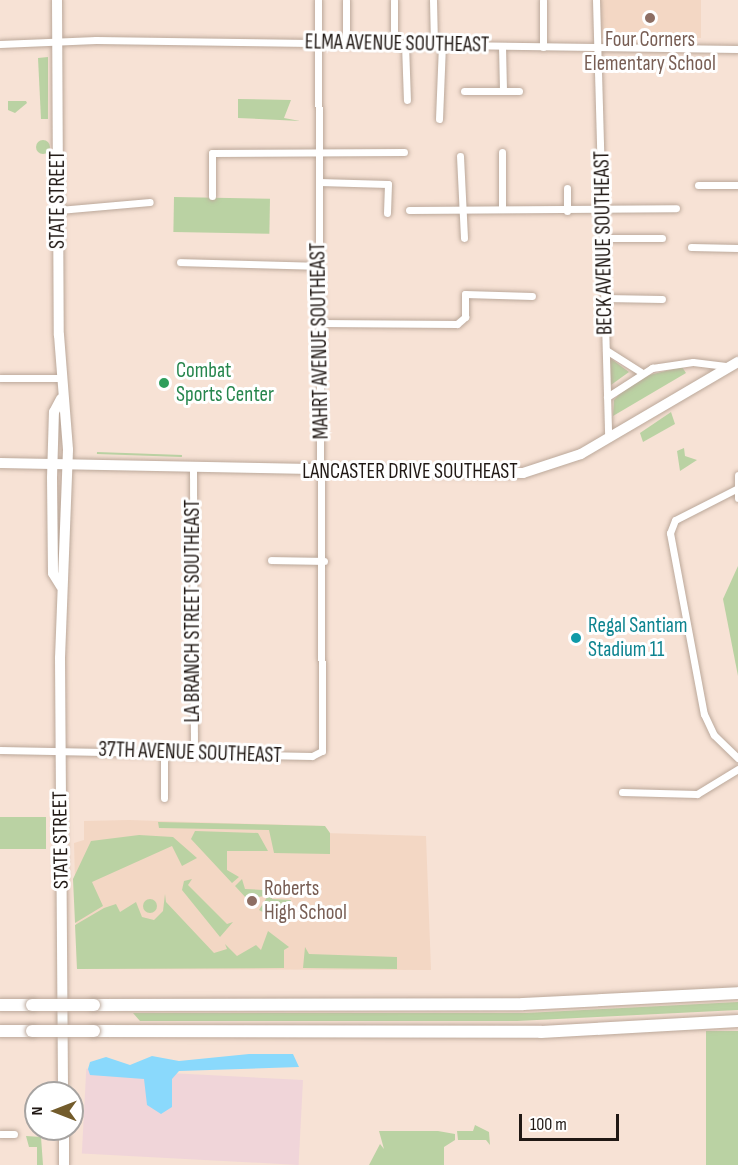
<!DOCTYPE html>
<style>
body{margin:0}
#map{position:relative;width:738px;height:1165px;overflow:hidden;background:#f7e2d5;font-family:"Sofia Sans Condensed",sans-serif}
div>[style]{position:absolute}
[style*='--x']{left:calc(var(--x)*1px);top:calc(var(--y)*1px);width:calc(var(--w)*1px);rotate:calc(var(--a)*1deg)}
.commercial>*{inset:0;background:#f0d5d9;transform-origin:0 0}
.built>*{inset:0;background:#f3d7c4;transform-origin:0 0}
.green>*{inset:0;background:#bad2a3;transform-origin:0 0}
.round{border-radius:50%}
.water>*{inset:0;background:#8ad9fc}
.roads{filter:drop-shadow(0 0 2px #bba89a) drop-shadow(0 0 2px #bba89a)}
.street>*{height:7px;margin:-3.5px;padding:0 3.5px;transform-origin:3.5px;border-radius:3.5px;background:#fff}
.secondary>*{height:10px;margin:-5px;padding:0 5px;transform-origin:5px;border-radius:5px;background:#fff}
.primary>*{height:10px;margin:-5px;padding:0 5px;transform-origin:5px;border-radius:5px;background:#fff}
.highway>*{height:12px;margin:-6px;padding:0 6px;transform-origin:6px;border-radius:6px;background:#fff}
.bridges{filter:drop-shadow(0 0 2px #bba89a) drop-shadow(0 0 2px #bba89a)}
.highway-bridge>*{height:12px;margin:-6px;padding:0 6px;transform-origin:6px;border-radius:6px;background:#fff}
.dots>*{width:16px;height:16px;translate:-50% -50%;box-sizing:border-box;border:3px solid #fff;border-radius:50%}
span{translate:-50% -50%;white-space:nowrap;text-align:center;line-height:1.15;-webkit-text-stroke:6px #fff;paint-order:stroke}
.education-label{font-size:21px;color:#785e54}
.left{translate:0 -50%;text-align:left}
.street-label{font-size:21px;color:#201814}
.leisure-label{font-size:21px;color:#27864d}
.culture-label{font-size:21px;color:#0d838f}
.north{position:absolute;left:24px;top:1081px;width:60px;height:60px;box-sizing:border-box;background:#fff;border:2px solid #a6a3a1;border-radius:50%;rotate:270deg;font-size:16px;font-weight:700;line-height:24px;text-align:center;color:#201814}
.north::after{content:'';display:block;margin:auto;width:21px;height:27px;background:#735c2c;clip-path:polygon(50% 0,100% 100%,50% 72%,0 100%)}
.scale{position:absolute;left:519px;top:1114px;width:100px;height:27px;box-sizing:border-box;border:3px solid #201814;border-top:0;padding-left:8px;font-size:18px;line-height:21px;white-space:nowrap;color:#201814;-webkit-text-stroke:4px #fff;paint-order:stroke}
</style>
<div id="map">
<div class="commercial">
<div style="left:303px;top:1080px;width:85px;height:217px;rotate:93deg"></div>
</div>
<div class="built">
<div style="left:599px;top:0;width:102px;height:38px"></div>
<div style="clip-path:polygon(129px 820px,325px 826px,325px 833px,426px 836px,431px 970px,77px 969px,74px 843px,84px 840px,84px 821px)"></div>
</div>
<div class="green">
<div style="clip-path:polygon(48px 57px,48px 119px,41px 119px,38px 58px)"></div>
<div style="clip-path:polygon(238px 99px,291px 100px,284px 118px,300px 121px,238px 118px)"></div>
<div style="clip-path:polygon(8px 101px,26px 101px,27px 103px,15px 113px,8px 110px)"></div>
<div class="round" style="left:36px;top:140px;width:14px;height:14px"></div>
<div style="left:174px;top:197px;width:96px;height:35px;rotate:1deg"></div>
<div style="clip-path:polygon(610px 358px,629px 372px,611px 385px)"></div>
<div style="clip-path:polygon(682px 367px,686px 373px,613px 416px,614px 400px,622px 391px,645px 376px)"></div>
<div style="clip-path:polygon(671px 412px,675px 424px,643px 442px,640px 433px)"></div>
<div style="clip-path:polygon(684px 448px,685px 456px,697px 460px,680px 471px,677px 451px)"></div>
<div style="left:97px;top:452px;width:85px;height:2px;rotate:2deg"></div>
<div style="clip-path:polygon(738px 566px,738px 676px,723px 599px)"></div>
<div style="left:0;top:817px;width:46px;height:32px"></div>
<div style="clip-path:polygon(158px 822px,325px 826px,330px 833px,330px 854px,274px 853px,269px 830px,159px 828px)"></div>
<div style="clip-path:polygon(195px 831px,258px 833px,268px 851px,227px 851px,227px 870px,239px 877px,232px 883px,191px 839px)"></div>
<div style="clip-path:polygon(139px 835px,173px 837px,197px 858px,182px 866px,172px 846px,92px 882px,103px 906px,75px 923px,73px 879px,91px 841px)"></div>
<div style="clip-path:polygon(192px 879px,188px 885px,227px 924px,233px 922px,220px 937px,182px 890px,184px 881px)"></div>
<div style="clip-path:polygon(242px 879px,245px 889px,263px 890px,264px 896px,247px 899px,235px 886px)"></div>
<div style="clip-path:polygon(271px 891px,272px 899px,291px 900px,286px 912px,274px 918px,259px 910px)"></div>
<div style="clip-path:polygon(165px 894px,166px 902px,214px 953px,227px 949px,225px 944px,237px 956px,256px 945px,261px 950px,268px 931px,289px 947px,284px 950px,284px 968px,77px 969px,75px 925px,104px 908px,116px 904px,120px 912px,136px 902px,142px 917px,154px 920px,163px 911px)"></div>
<div class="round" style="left:143px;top:899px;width:14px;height:14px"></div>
<div style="clip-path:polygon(305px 947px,309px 954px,397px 957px,397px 969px,303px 968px)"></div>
<div style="clip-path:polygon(738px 1002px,738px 1010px,517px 1021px,140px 1021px,133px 1013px,526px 1013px)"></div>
<div style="left:738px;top:1031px;width:134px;height:32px;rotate:90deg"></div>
<div style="clip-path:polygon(475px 1125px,489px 1132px,490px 1145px,486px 1140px,458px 1140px,457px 1131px,473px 1131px)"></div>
<div style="clip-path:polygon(379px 1131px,438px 1131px,455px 1134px,455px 1140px,444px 1147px,444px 1165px,369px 1165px,380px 1144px,384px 1149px)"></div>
<div style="clip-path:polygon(26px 1136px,41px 1137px,43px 1165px,37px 1165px,37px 1147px,29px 1147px)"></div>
</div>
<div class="water">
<div style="clip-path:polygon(249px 1054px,293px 1054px,299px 1067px,179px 1071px,172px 1079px,172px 1107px,161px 1114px,147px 1105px,144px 1079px,90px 1075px,88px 1069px,90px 1062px,106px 1057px,130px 1065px,152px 1056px,179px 1061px)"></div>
</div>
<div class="roads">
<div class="street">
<div style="--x:346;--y:0;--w:43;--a:90"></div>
<div style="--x:433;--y:0;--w:45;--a:88.7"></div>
<div style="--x:543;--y:0;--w:47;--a:90"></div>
<div style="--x:596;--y:0;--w:438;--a:88.4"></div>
<div style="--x:0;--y:44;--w:96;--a:-2.4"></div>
<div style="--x:96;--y:40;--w:642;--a:0.8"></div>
<div style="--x:394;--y:44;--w:44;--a:-90"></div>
<div style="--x:405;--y:44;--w:56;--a:88"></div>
<div style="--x:502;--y:46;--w:45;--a:88.7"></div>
<div style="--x:464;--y:91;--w:55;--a:0"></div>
<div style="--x:439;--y:119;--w:74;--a:-87.7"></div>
<div style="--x:502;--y:152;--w:55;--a:90"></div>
<div style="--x:460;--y:156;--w:82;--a:87.2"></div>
<div style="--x:319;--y:182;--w:69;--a:1.7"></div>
<div style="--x:388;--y:184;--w:29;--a:92"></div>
<div style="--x:698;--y:185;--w:40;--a:0"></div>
<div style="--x:212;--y:196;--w:43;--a:-90"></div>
<div style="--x:212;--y:153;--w:192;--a:-0.3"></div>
<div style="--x:59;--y:210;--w:91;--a:-5"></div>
<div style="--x:409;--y:210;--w:267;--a:-0.4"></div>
<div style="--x:567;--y:211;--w:23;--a:-90"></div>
<div style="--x:604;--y:238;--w:58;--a:0"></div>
<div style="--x:691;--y:247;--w:47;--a:1.2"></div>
<div style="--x:180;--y:262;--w:139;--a:1.6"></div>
<div style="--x:605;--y:298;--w:57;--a:1"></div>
<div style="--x:320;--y:323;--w:137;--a:0.4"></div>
<div style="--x:457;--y:324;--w:11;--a:-41"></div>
<div style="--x:465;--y:317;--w:23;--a:-90"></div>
<div style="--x:465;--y:294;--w:67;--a:1.7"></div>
<div style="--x:606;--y:350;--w:41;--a:32.2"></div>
<div style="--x:0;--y:378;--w:60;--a:0"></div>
<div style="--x:607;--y:397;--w:54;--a:-32.8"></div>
<div style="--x:652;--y:368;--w:41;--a:-8.3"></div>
<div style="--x:693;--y:362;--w:35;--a:7"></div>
<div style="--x:193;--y:468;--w:287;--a:89.8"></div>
<div style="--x:738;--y:475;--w:23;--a:90"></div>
<div style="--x:736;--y:489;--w:68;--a:153.1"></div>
<div style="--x:675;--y:520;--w:14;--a:111"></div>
<div style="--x:670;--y:533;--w:184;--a:79.4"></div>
<div style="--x:704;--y:714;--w:23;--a:65"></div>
<div style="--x:714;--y:735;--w:33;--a:44"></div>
<div style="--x:271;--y:560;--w:53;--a:1.1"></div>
<div style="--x:0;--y:750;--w:312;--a:1.1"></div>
<div style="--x:312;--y:756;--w:11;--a:-27"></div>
<div style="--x:322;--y:751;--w:751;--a:-90.31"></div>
<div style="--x:622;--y:792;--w:75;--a:1.5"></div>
<div style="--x:697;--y:794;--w:48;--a:-31.4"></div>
<div style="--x:164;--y:798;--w:44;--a:-90"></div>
<div style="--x:0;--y:1134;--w:14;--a:0"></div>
</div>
<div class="secondary">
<div style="--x:57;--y:0;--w:335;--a:89.7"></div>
<div style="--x:59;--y:335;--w:115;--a:85.5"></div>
<div style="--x:68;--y:450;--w:208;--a:92.2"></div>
<div style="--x:60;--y:658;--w:435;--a:89.6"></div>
<div style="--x:61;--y:586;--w:15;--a:-122"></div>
<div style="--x:53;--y:573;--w:95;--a:-90.6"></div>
<div style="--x:52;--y:478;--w:66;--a:-88.3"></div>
<div style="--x:54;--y:412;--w:15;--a:-62"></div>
<div style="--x:64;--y:1129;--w:36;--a:90"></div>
</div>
<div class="primary">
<div style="--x:0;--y:463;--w:523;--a:1.1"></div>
<div style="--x:523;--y:473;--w:61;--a:-18.1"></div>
<div style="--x:581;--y:454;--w:182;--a:-30.4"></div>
</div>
<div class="highway">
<div style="--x:0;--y:1005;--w:32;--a:0"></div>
<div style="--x:94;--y:1005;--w:429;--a:-0.1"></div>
<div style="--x:523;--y:1004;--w:215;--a:-2.9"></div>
<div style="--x:0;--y:1031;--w:32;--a:0"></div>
<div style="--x:94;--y:1031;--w:447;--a:0.1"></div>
<div style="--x:541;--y:1032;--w:197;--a:-3.2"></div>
</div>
</div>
<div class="bridges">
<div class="highway-bridge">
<div style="--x:32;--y:1005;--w:62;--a:0"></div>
<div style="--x:32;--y:1031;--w:62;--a:0"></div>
</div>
</div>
<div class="dots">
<div style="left:650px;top:18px;background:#8d6e63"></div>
<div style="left:164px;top:383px;background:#2e9e5b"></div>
<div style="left:576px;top:638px;background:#0f9aa8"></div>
<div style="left:252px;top:901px;background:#8d6e63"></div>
</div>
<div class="education-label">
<span style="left:650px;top:52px">Four Corners<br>Elementary School</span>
<span class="left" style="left:264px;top:901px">Roberts<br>High School</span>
</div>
<div class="street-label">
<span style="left:397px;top:44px;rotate:1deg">ELMA AVENUE SOUTHEAST</span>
<span style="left:58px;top:200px;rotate:-90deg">STATE STREET</span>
<span style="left:604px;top:243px;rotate:-91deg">BECK AVENUE SOUTHEAST</span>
<span style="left:320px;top:341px;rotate:-91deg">MAHRT AVENUE SOUTHEAST</span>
<span style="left:410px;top:472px">LANCASTER DRIVE SOUTHEAST</span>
<span style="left:193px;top:611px;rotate:-90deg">LA BRANCH STREET SOUTHEAST</span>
<span style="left:190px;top:753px;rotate:2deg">37TH AVENUE SOUTHEAST</span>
<span style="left:61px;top:840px;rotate:-91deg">STATE STREET</span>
</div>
<div class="leisure-label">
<span class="left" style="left:176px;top:383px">Combat<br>Sports Center</span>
</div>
<div class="culture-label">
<span class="left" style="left:588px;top:638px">Regal Santiam<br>Stadium 11</span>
</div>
<div class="north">N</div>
<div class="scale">100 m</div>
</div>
